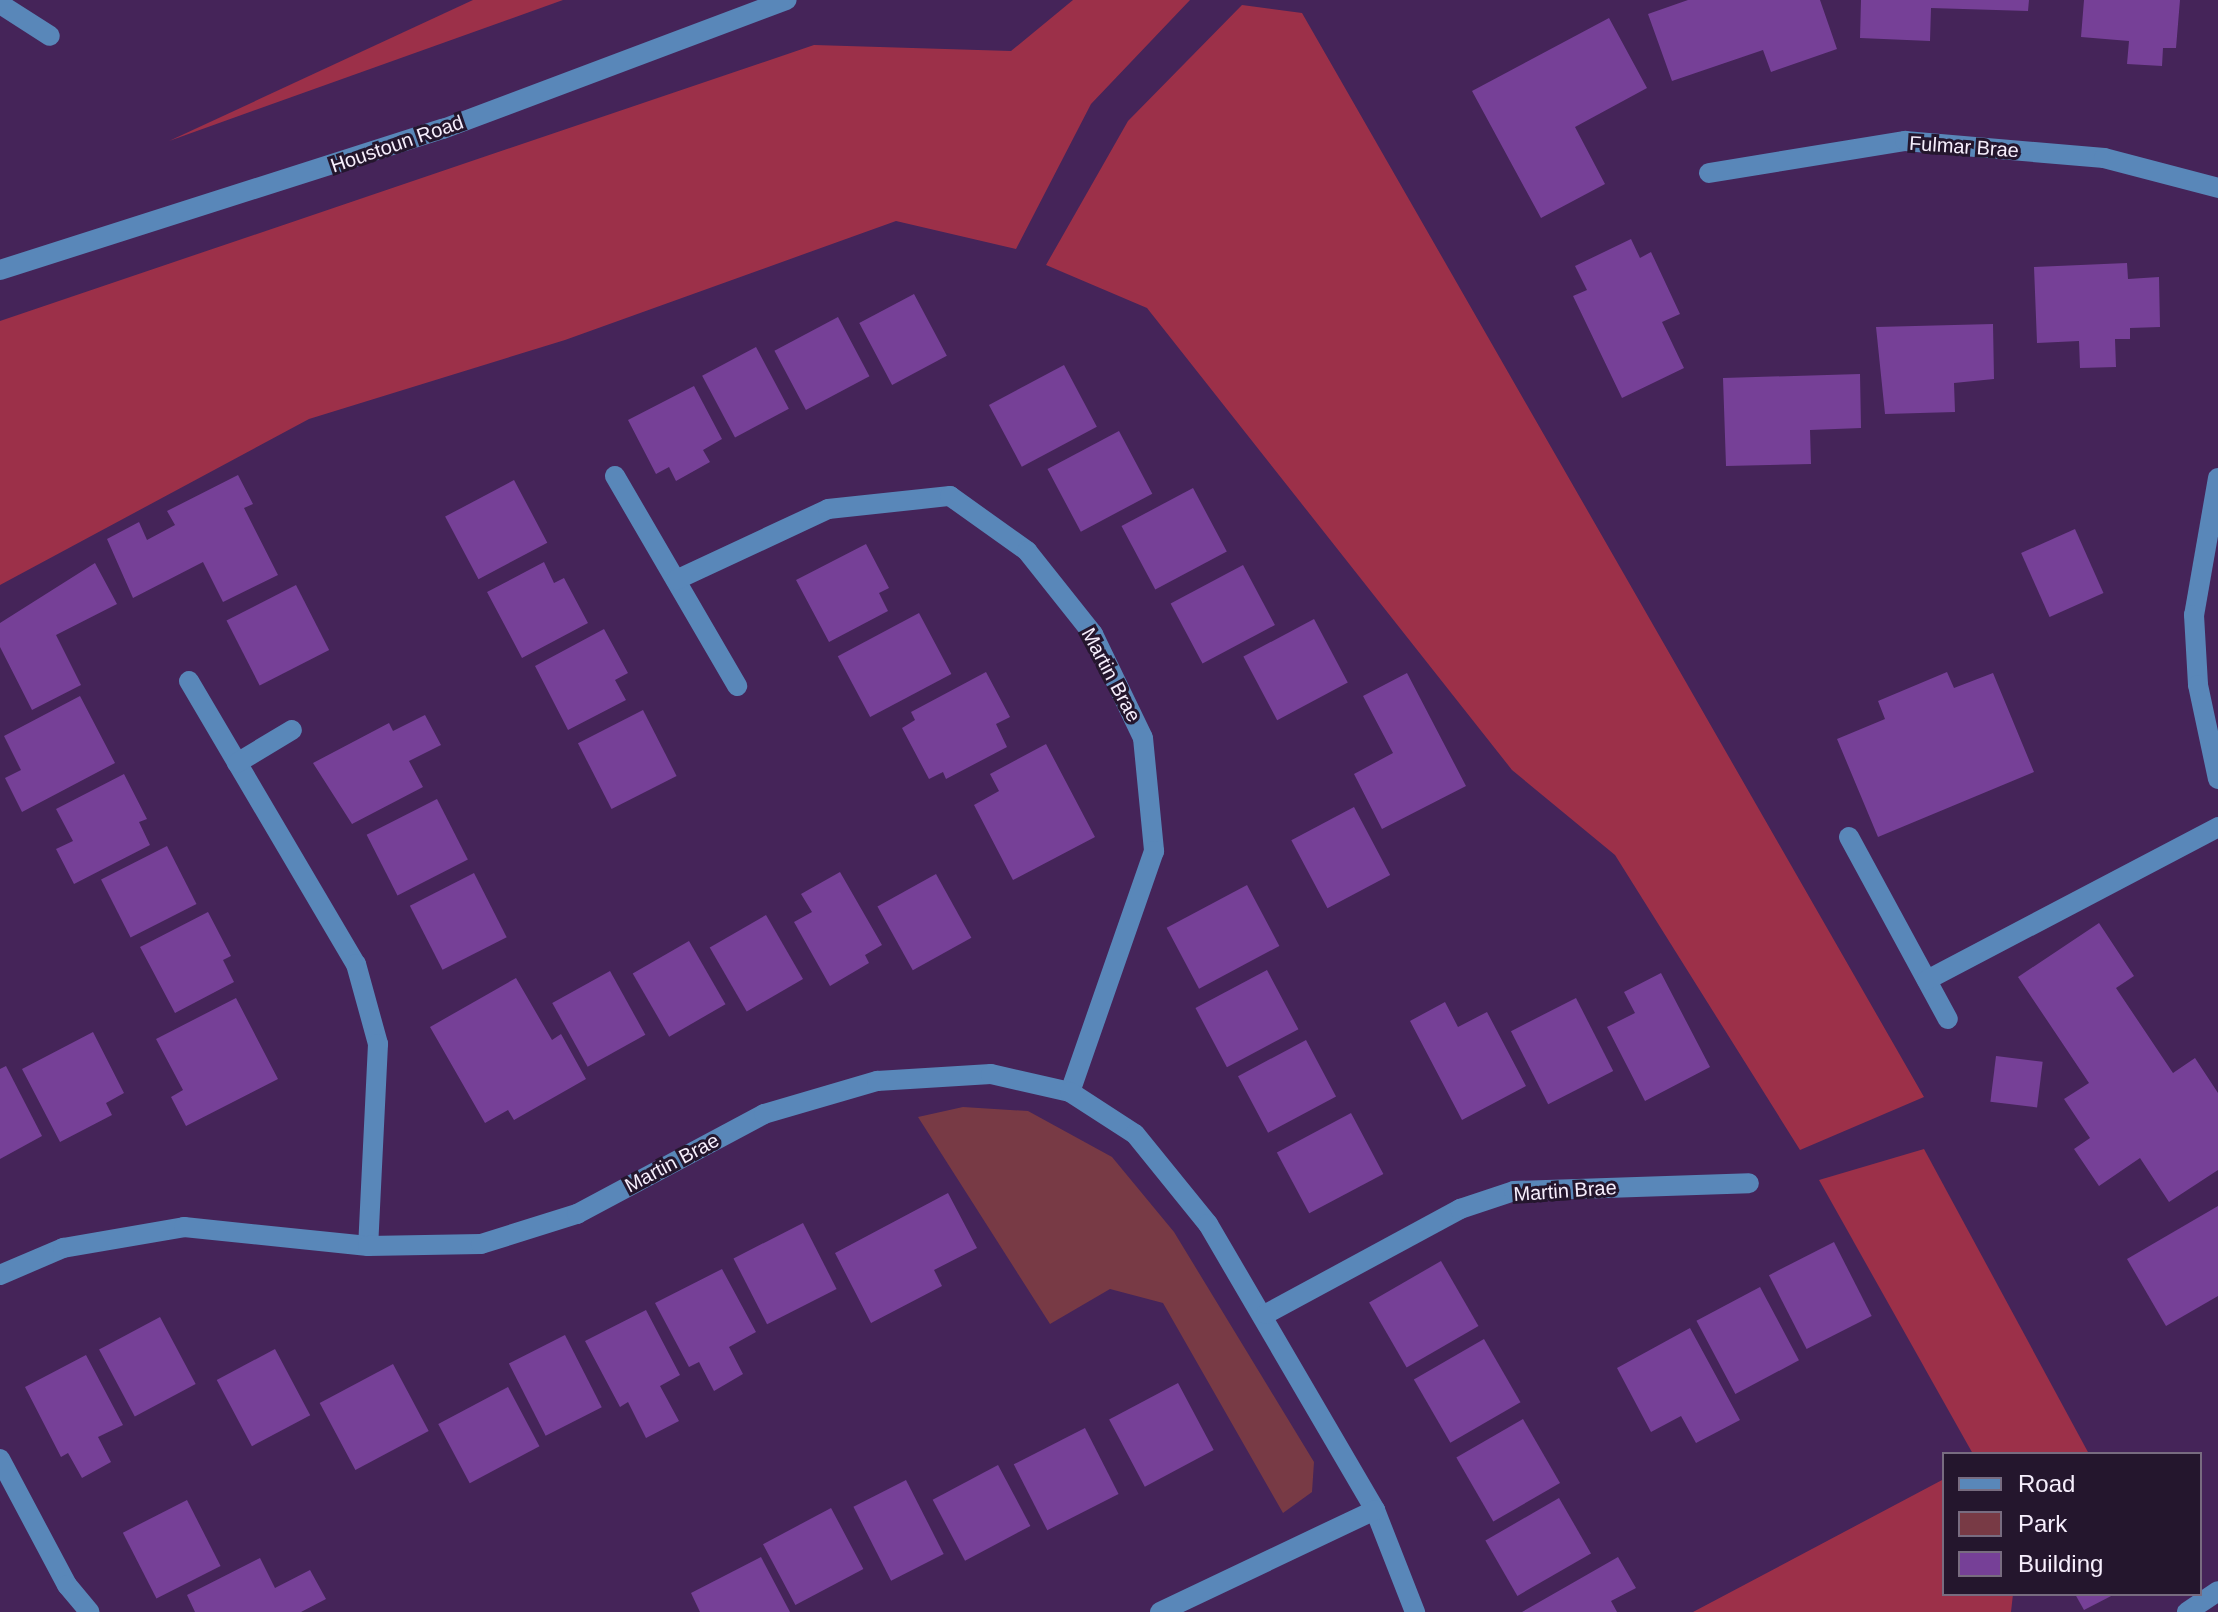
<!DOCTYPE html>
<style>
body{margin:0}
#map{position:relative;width:2218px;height:1612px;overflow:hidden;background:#452459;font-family:Arial,sans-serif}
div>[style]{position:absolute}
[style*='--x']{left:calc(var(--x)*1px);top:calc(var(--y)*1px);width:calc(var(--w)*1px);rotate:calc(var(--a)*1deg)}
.green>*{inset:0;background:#783a45}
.forest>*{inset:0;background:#9c3049}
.building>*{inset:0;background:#764097;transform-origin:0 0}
.minor>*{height:20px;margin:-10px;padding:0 10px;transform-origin:10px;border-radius:10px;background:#5987b9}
span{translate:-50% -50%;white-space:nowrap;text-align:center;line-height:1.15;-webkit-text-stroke:6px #24162d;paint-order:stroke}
.street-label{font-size:20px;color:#f6eefc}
.legend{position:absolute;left:1942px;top:1452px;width:260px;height:144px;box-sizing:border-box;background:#24162d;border:2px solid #786c80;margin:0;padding:10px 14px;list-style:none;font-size:24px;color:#f6eefc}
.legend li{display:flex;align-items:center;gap:16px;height:40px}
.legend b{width:40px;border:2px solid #786c80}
</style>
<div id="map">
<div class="green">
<div style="clip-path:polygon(963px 1107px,1028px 1111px,1112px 1157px,1174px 1232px,1314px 1462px,1312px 1492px,1283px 1513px,1163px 1303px,1110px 1289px,1050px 1324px,918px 1117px)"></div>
</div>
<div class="forest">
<div style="clip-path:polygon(473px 0,563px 0,169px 141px)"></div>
<div style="clip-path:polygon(1073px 0,1190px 0,1091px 104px,1016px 249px,896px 221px,565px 340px,309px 419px,0 585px,0 321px,814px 45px,1011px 51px)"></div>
<div style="clip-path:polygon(1242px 5px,1302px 13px,1924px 1097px,1800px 1150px,1615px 855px,1512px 770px,1147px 308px,1046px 265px,1128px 121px)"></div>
<div style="clip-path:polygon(1924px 1149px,2089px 1454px,1973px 1454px,1819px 1180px)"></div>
<div style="clip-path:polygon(1944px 1479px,1944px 1594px,2013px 1594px,2011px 1612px,1693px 1612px)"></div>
</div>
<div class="building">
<div style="clip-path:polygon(1688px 0,1820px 0,1837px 49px,1771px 72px,1763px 50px,1672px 81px,1648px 14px)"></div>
<div style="clip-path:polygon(1861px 0,2029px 0,2028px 11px,1931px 8px,1930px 41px,1860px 38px)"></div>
<div style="clip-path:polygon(2084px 0,2180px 0,2176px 48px,2163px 48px,2162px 66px,2127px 64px,2129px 41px,2081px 37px)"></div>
<div style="clip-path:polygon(1609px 18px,1647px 88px,1575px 127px,1605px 184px,1541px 218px,1472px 91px)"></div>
<div style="clip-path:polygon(1631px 239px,1640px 258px,1651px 252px,1680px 314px,1662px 322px,1684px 368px,1622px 398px,1573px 296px,1587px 290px,1575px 266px)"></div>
<div style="clip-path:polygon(2127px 263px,2128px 279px,2159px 277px,2160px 327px,2130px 328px,2130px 339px,2115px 339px,2116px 367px,2080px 368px,2079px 341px,2037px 343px,2034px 267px)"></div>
<div style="left:914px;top:294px;width:70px;height:62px;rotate:62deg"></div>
<div style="left:838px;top:317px;width:67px;height:72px;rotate:62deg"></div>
<div style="clip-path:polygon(1993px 324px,1994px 379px,1954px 383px,1955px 412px,1885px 414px,1876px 327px)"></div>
<div style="left:756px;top:347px;width:70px;height:61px;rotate:62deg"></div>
<div style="left:1064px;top:365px;width:70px;height:85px;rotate:62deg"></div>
<div style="clip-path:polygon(1860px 374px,1861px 428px,1810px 430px,1811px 464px,1726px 466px,1723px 378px)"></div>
<div style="clip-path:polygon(694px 386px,722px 439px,703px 450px,710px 462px,676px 481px,669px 467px,656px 474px,628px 420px)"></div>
<div style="left:1119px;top:431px;width:71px;height:81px;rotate:62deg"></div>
<div style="clip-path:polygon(238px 475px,253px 504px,244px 508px,278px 575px,223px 602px,203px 562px,133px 598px,107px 539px,139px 522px,147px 540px,175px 525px,167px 511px)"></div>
<div style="left:514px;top:480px;width:71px;height:78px;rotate:62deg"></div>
<div style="left:1193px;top:488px;width:72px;height:81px;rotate:62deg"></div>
<div style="left:2075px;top:529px;width:70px;height:59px;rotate:66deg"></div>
<div style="clip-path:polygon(866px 544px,889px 588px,879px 593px,888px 611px,829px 642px,796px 580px)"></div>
<div style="clip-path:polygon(544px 562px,554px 583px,564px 578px,588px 623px,522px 658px,487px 592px)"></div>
<div style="clip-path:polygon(95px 563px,117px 604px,56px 635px,81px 685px,32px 710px,0 647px,0 623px)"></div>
<div style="left:1243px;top:565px;width:68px;height:82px;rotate:62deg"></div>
<div style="left:296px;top:585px;width:73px;height:78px;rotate:63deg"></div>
<div style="left:919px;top:613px;width:69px;height:92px;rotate:62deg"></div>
<div style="left:1314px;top:619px;width:72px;height:80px;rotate:62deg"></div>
<div style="clip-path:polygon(604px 629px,628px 673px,615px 680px,626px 700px,568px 730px,535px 666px)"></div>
<div style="clip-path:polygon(986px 672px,1010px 717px,996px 724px,1007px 747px,946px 779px,943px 772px,929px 779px,902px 728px,915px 720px,911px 712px)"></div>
<div style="clip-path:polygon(1947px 672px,1954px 688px,1993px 673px,2034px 772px,1878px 837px,1837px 739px,1885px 719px,1878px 701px)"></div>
<div style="clip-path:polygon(1407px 673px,1466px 786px,1382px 829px,1354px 774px,1393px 753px,1363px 696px)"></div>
<div style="clip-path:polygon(80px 696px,115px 763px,22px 812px,5px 778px,21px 770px,4px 736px)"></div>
<div style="left:643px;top:710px;width:74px;height:73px;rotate:63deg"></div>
<div style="clip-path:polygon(425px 715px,441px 745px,409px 761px,423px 787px,352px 824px,313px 763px,389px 723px,393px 731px)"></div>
<div style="clip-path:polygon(1046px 744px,1095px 837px,1013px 880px,974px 805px,999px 791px,990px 774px)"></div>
<div style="clip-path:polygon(124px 774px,147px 819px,139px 822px,150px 845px,74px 884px,56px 849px,73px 841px,56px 809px)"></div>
<div style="left:437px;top:799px;width:68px;height:79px;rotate:63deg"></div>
<div style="left:1354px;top:807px;width:77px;height:71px;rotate:62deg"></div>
<div style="left:167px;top:846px;width:65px;height:74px;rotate:63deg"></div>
<div style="clip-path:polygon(840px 872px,882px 945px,865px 955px,869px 963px,830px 986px,794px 922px,812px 912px,801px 894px)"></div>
<div style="left:474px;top:873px;width:72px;height:72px;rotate:63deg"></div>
<div style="left:936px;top:874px;width:73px;height:67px;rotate:61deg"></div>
<div style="left:1247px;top:885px;width:69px;height:91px;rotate:62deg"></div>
<div style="clip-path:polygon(208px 912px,231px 956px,223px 960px,234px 982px,175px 1013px,140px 947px)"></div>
<div style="left:766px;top:915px;width:74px;height:65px;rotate:60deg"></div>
<div style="clip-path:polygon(2099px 923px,2134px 976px,2116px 988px,2173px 1073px,2195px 1058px,2218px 1093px,2218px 1170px,2169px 1202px,2140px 1158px,2099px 1186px,2074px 1149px,2090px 1138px,2064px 1099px,2089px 1083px,2018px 977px)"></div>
<div style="left:689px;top:941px;width:73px;height:65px;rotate:60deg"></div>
<div style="left:1267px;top:970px;width:67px;height:81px;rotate:62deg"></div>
<div style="left:610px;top:971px;width:73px;height:66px;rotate:61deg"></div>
<div style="clip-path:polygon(1661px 973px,1710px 1067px,1645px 1101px,1607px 1027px,1635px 1013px,1624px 992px)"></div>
<div style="clip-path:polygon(516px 978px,552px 1040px,561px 1034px,586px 1079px,514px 1120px,508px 1110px,485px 1123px,430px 1027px)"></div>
<div style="clip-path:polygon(236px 998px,278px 1079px,186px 1126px,171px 1097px,183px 1090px,156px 1039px)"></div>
<div style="left:1576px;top:998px;width:82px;height:73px;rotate:63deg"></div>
<div style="clip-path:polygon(1445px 1002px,1458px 1027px,1487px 1012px,1526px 1086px,1462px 1120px,1410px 1021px)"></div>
<div style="clip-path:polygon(93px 1032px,124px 1093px,106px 1103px,112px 1115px,60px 1142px,22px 1069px)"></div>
<div style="left:1306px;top:1040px;width:64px;height:77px;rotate:62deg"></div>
<div style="left:1996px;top:1056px;width:47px;height:46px;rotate:7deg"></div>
<div style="clip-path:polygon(6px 1066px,42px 1136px,0 1159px,0 1069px)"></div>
<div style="left:1351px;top:1113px;width:69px;height:84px;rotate:62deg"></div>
<div style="clip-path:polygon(948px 1193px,977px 1248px,934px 1270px,942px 1286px,871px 1323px,835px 1253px)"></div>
<div style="clip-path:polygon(2218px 1206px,2218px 1296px,2166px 1326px,2127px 1259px)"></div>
<div style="left:803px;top:1223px;width:74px;height:78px;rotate:63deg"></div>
<div style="left:1834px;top:1242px;width:83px;height:73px;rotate:63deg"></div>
<div style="left:1441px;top:1261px;width:75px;height:83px;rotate:60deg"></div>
<div style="clip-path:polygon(722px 1269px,756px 1332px,729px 1347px,743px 1374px,714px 1391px,699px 1362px,689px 1367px,655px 1303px)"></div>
<div style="left:1760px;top:1287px;width:83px;height:72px;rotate:62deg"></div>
<div style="clip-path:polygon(646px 1310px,680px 1375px,660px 1386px,679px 1421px,646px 1438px,628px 1402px,620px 1407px,585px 1341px)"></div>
<div style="left:160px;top:1317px;width:76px;height:69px;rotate:62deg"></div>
<div style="clip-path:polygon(1690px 1328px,1740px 1420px,1696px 1443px,1681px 1416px,1651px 1432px,1617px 1368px)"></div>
<div style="left:565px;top:1335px;width:81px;height:63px;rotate:63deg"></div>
<div style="left:1484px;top:1339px;width:73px;height:81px;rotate:60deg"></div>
<div style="left:275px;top:1349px;width:75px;height:66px;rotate:62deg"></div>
<div style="clip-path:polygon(86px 1355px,123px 1425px,98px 1437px,111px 1462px,82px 1478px,68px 1453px,61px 1457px,25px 1387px)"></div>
<div style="left:393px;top:1364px;width:76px;height:83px;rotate:62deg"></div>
<div style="left:1178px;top:1383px;width:76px;height:78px;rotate:62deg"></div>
<div style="left:508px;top:1387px;width:67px;height:79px;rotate:62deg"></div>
<div style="left:1523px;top:1419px;width:74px;height:77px;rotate:60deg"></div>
<div style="left:1085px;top:1428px;width:74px;height:80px;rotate:63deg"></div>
<div style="left:998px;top:1465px;width:69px;height:74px;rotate:62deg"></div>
<div style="left:906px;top:1480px;width:83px;height:59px;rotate:63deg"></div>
<div style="left:1559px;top:1498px;width:64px;height:85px;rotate:60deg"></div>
<div style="left:187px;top:1500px;width:74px;height:72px;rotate:63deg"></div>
<div style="left:831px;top:1508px;width:69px;height:77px;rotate:62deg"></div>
<div style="clip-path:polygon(761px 1557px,790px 1612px,700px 1612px,691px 1593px)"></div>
<div style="clip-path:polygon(1618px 1557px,1636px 1588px,1611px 1601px,1617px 1612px,1522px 1612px)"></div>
<div style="clip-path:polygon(260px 1558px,275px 1588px,310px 1570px,326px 1599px,301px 1612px,195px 1612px,187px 1595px)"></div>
<div style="clip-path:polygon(2075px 1594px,2115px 1594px,2084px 1610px)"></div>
</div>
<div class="minor">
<div style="--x:0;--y:4;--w:59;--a:32.6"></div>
<div style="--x:1709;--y:173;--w:199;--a:-9.3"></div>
<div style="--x:1905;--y:141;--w:200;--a:4.9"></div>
<div style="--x:2104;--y:158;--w:118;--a:14.7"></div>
<div style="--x:0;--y:270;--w:465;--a:-17.7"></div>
<div style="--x:443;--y:129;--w:367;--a:-20.6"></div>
<div style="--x:615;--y:476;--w:243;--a:59.8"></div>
<div style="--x:2218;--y:478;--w:139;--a:99.9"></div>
<div style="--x:2194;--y:615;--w:70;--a:86.7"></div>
<div style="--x:2198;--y:685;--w:96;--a:78"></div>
<div style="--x:676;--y:580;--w:168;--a:-25"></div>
<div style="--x:828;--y:509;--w:123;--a:-6.1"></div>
<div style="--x:950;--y:496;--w:95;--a:35.5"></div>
<div style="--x:1027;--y:551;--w:106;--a:51.5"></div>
<div style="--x:1093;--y:634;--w:115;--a:64.3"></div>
<div style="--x:1143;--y:738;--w:114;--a:84.4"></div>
<div style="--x:1154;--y:851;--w:255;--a:109.2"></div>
<div style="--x:189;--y:681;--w:329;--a:59.5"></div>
<div style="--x:356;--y:964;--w:83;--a:74.6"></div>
<div style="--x:378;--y:1044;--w:202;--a:92.8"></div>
<div style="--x:237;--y:763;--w:64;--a:-31"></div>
<div style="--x:1849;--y:837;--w:207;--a:61.5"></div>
<div style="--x:1927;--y:980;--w:329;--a:-27.7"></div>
<div style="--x:0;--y:1275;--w:69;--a:-23.2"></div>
<div style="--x:63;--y:1248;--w:123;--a:-9.8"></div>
<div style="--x:184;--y:1227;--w:185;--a:5.9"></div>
<div style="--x:368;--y:1246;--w:113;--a:-1"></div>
<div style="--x:481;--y:1244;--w:101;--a:-17.4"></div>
<div style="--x:577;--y:1214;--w:212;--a:-28.1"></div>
<div style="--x:764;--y:1114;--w:118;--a:-16.3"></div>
<div style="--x:877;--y:1081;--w:114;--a:-3.5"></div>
<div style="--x:991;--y:1074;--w:81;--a:12.8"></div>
<div style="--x:1070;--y:1092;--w:77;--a:32.9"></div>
<div style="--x:1135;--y:1134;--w:116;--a:51"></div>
<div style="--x:1208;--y:1224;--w:331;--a:59.7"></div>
<div style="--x:1375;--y:1510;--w:110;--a:68.6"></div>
<div style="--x:1266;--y:1314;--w:221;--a:-28.4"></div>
<div style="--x:1460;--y:1209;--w:57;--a:-18.4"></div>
<div style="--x:1514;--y:1191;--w:235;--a:-1.9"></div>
<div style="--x:0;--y:1459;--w:143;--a:62"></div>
<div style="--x:67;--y:1585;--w:35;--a:50"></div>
<div style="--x:1160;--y:1612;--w:238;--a:-25.4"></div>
<div style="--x:2187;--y:1612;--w:37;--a:-34"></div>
</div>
<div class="street-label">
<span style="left:397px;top:144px;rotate:-19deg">Houstoun Road</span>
<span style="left:1964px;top:147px;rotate:4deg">Fulmar Brae</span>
<span style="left:1111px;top:675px;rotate:62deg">Martin Brae</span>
<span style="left:672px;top:1163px;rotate:-28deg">Martin Brae</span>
<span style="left:1565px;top:1191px;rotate:-4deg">Martin Brae</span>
</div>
<ul class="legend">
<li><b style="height:10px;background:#5987b9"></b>Road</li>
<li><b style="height:22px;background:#783a45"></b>Park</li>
<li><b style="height:22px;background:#764097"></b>Building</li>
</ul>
</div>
